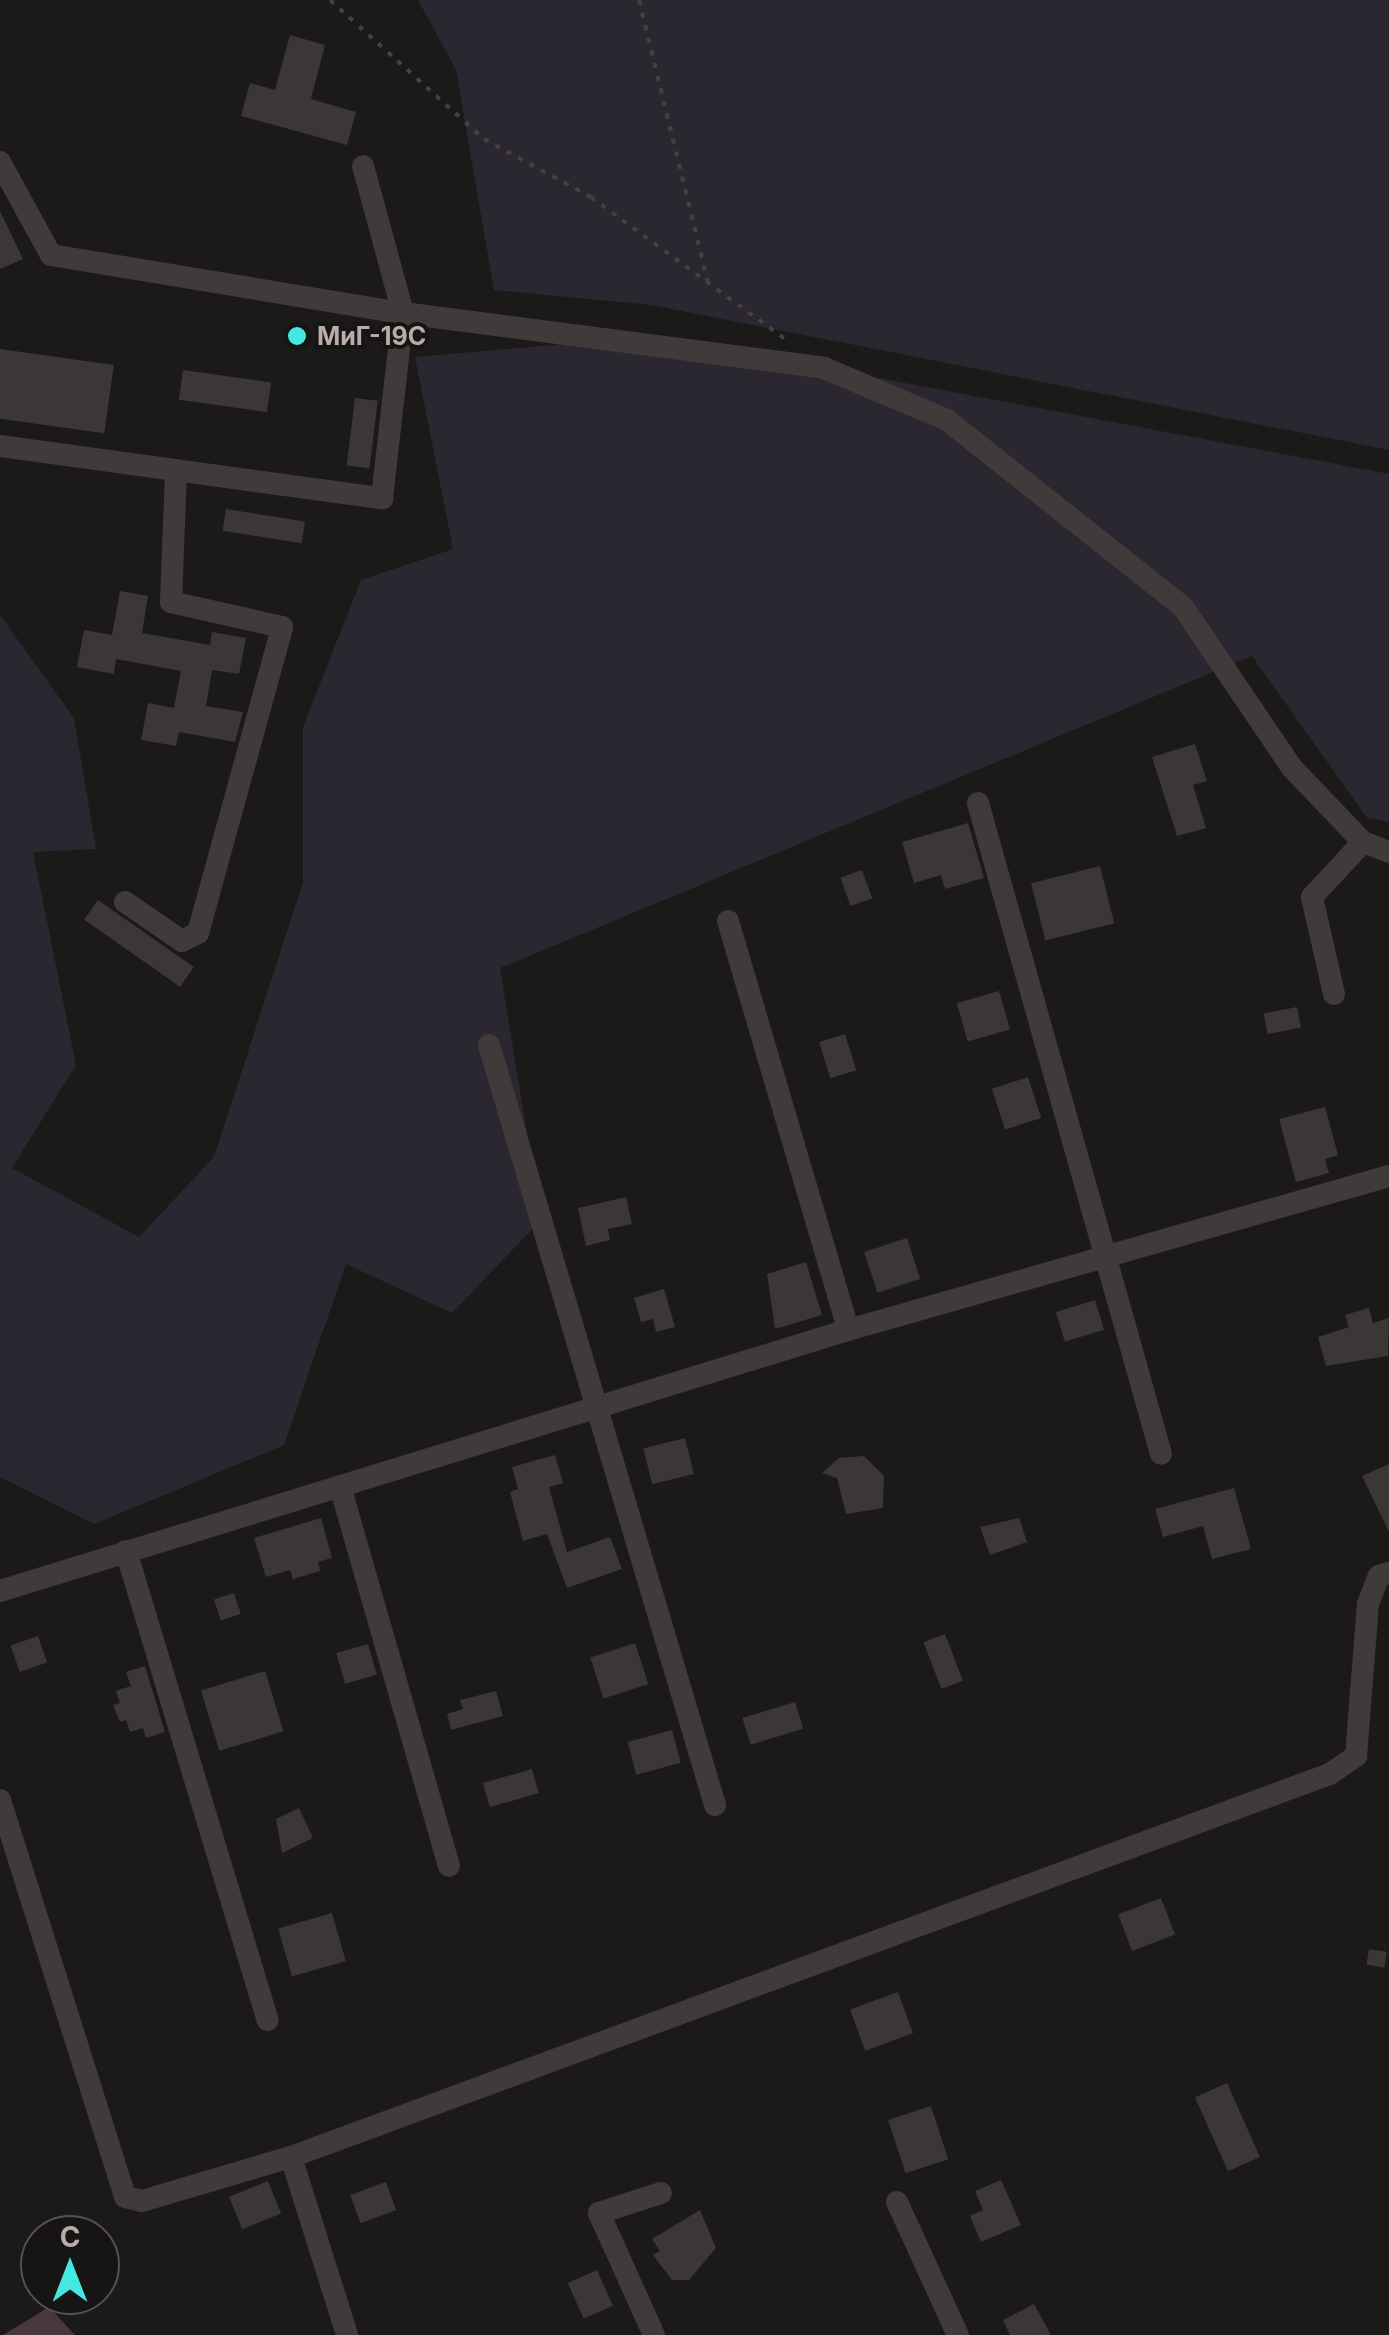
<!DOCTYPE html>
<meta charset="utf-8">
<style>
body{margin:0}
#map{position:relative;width:1389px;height:2335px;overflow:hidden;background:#1b1a19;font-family:Inter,sans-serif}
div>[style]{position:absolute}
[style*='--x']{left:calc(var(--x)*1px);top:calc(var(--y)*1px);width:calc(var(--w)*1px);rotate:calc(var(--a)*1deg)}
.green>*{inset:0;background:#2b2730}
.water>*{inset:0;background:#48373b}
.building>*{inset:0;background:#3a3736;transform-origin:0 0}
.path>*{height:4px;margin-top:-2px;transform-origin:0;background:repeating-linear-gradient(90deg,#474040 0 5px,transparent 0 13px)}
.minor>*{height:22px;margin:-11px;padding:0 11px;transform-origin:11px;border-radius:11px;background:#403b3a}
.dots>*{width:28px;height:28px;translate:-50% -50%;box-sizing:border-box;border:5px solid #161514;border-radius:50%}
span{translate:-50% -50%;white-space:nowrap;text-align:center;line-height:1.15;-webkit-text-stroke:8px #161514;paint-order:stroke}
.poi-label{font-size:25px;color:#baacac;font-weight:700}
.left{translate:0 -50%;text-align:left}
.north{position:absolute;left:20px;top:2215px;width:100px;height:100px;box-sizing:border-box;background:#161514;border:2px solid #585151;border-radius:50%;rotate:0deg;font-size:28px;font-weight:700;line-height:40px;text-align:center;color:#baacac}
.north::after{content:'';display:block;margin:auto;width:35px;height:45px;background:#44e8e1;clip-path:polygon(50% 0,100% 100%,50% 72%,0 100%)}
</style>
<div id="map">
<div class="green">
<div style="clip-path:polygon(418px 0,1389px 0,1389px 450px,651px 305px,494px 290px,456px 70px)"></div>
<div style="clip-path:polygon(656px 336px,1389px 474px,1389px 822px,1367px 818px,1252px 656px,500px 968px,541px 1220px,452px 1313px,346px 1264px,284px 1445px,94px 1524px,0 1477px,0 615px,74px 718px,96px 849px,33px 852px,76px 1065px,12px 1168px,139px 1237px,214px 1157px,303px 882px,303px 727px,361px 580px,453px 549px,415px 357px)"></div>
</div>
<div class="water">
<div style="clip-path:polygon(49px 2307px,75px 2335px,3px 2335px)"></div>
</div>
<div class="building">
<div style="clip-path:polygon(290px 35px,325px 45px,311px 99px,356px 112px,347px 145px,241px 116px,250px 83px,275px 90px)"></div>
<div style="clip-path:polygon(0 211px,23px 259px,0 269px)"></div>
<div style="left:0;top:349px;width:115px;height:69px;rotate:8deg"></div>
<div style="left:183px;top:370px;width:89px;height:30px;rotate:8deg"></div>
<div style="left:355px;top:398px;width:23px;height:68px;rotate:7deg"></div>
<div style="left:226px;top:509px;width:80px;height:22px;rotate:9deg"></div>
<div style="clip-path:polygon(120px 591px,148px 596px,142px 633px,210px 645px,212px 632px,246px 638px,239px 674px,212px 670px,206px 706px,243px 712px,235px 742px,179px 732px,176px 746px,141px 740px,148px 703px,174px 708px,181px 671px,116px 659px,114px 674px,77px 667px,84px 630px,112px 635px)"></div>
<div style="clip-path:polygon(1195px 744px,1207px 781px,1193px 785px,1206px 828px,1177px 836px,1152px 757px)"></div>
<div style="clip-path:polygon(968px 823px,984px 878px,945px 889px,941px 875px,914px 883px,902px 842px)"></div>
<div style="left:1100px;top:866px;width:59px;height:71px;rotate:76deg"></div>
<div style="left:862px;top:870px;width:30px;height:23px;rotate:70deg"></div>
<div style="left:98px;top:900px;width:117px;height:24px;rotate:35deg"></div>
<div style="left:999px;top:991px;width:40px;height:44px;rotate:74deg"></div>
<div style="left:1297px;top:1007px;width:21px;height:34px;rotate:79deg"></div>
<div style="left:845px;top:1034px;width:38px;height:27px;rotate:73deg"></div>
<div style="left:1028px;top:1077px;width:43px;height:38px;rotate:72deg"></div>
<div style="clip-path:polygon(1325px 1107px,1338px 1155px,1325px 1159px,1329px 1173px,1296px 1182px,1279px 1119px)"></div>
<div style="clip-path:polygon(626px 1197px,632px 1224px,608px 1229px,610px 1240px,586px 1246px,578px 1208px)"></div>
<div style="left:907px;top:1238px;width:43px;height:45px;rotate:72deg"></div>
<div style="clip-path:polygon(806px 1262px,822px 1315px,775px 1329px,767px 1274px)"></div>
<div style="clip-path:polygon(664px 1289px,675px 1327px,656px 1332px,653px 1319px,641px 1322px,634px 1298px)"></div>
<div style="left:1095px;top:1300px;width:31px;height:41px;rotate:73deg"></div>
<div style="clip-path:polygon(1369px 1308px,1373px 1323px,1389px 1318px,1388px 1356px,1326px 1366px,1318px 1337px,1349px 1327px,1345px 1315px)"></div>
<div style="left:685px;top:1438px;width:37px;height:43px;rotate:76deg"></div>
<div style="clip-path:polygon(555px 1455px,563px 1483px,549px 1487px,567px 1552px,610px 1537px,622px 1569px,567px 1588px,547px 1534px,523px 1541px,510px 1492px,518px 1489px,512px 1467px)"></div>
<div style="clip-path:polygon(864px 1456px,884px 1476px,883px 1508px,846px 1514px,837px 1478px,822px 1473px,839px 1458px)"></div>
<div style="clip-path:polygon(1389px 1464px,1389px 1532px,1362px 1476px)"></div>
<div style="clip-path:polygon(1234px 1488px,1251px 1549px,1212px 1559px,1203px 1526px,1163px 1537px,1155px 1509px)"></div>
<div style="clip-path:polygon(321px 1518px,332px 1558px,318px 1562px,320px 1571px,293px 1579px,290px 1570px,266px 1577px,254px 1538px)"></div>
<div style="clip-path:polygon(1019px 1518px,1027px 1542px,990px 1555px,980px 1527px)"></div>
<div style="left:234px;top:1593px;width:22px;height:21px;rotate:72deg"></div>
<div style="left:945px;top:1634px;width:50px;height:23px;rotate:69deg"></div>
<div style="left:38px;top:1636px;width:28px;height:29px;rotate:71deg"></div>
<div style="left:635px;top:1643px;width:43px;height:47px;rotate:72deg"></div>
<div style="left:368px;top:1644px;width:32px;height:33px;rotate:74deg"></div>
<div style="clip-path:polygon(145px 1666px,165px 1732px,146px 1738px,143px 1728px,130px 1732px,126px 1720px,120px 1722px,113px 1705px,120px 1703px,116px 1691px,131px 1686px,126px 1672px)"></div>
<div style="left:265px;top:1671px;width:63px;height:67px;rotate:73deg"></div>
<div style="clip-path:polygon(496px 1691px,503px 1716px,451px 1730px,447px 1714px,463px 1709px,460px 1700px)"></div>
<div style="left:795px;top:1702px;width:28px;height:55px;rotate:73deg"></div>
<div style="left:672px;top:1730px;width:34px;height:46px;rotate:75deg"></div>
<div style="left:532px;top:1769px;width:25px;height:51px;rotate:74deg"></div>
<div style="clip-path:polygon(299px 1808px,313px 1838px,282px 1853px,276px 1819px)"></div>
<div style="left:1161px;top:1898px;width:39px;height:46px;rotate:69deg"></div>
<div style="left:332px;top:1913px;width:50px;height:56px;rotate:74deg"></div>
<div style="left:1369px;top:1949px;width:18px;height:16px;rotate:9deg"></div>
<div style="left:898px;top:1992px;width:44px;height:51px;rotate:70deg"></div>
<div style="left:1227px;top:2083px;width:81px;height:35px;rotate:66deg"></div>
<div style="left:931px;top:2106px;width:56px;height:45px;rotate:72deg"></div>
<div style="clip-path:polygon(1001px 2180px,1021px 2225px,981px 2242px,970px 2216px,983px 2210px,975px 2191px)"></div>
<div style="left:268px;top:2181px;width:35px;height:42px;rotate:68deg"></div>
<div style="left:386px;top:2182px;width:30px;height:38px;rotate:70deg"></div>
<div style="clip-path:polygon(700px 2210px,716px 2248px,689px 2280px,672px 2280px,653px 2255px,660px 2251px,652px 2239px)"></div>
<div style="left:597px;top:2270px;width:39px;height:32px;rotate:66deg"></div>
<div style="clip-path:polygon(1034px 2304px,1051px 2335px,1010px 2335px,1003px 2320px)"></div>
</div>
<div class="path">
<div style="--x:330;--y:0;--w:207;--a:42.1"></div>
<div style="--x:484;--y:139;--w:122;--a:28.5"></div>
<div style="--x:591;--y:197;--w:245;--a:36.2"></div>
<div style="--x:639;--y:0;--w:290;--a:76.3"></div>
</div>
<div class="minor">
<div style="--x:0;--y:162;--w:106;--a:61.3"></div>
<div style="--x:51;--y:255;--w:357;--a:9.4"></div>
<div style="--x:403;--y:313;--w:152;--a:-105.2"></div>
<div style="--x:0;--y:446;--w:386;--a:7.8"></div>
<div style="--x:382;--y:498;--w:186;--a:-83.5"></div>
<div style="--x:403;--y:313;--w:425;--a:7.4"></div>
<div style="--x:824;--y:368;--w:134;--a:22.9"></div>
<div style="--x:947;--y:420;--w:301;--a:38.4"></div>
<div style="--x:1183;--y:607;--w:194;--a:55.9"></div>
<div style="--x:1292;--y:768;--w:103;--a:46.2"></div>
<div style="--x:1363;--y:842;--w:28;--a:21"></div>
<div style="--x:978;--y:803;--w:676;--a:74.3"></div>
<div style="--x:125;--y:902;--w:69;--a:34.4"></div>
<div style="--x:182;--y:941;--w:18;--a:-27"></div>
<div style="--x:198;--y:933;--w:317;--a:-74.6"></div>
<div style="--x:282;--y:627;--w:114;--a:-167.3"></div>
<div style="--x:171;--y:602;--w:132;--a:-87.8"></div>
<div style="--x:728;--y:921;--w:426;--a:73.6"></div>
<div style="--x:1334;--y:994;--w:99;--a:-102.8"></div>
<div style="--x:1312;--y:897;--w:75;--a:-47.2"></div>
<div style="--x:489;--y:1045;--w:793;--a:73.44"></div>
<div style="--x:340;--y:1486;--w:395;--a:74"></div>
<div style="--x:126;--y:1551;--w:490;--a:73.2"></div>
<div style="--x:0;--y:1591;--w:887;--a:-17.11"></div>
<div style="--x:848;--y:1330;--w:562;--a:-15.89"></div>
<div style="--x:0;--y:1800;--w:416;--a:72.5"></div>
<div style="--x:125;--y:2197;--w:17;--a:13"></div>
<div style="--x:142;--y:2201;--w:155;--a:-16.5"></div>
<div style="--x:291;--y:2157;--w:1107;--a:-20.24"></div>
<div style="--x:1330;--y:1774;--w:32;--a:-35"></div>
<div style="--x:1356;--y:1756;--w:152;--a:-85.5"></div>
<div style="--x:1368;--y:1604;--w:30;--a:-69"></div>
<div style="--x:1379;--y:1576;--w:10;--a:-17"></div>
<div style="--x:291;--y:2157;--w:187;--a:72.5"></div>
<div style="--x:897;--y:2202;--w:146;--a:65.4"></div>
<div style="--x:654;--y:2335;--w:134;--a:-114.3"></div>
<div style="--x:599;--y:2213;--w:65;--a:-17.9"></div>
</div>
<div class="dots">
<div style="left:297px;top:336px;background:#44e8e1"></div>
</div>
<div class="poi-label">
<span class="left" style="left:317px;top:336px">МиГ-19С</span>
</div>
<div class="north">С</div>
</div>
